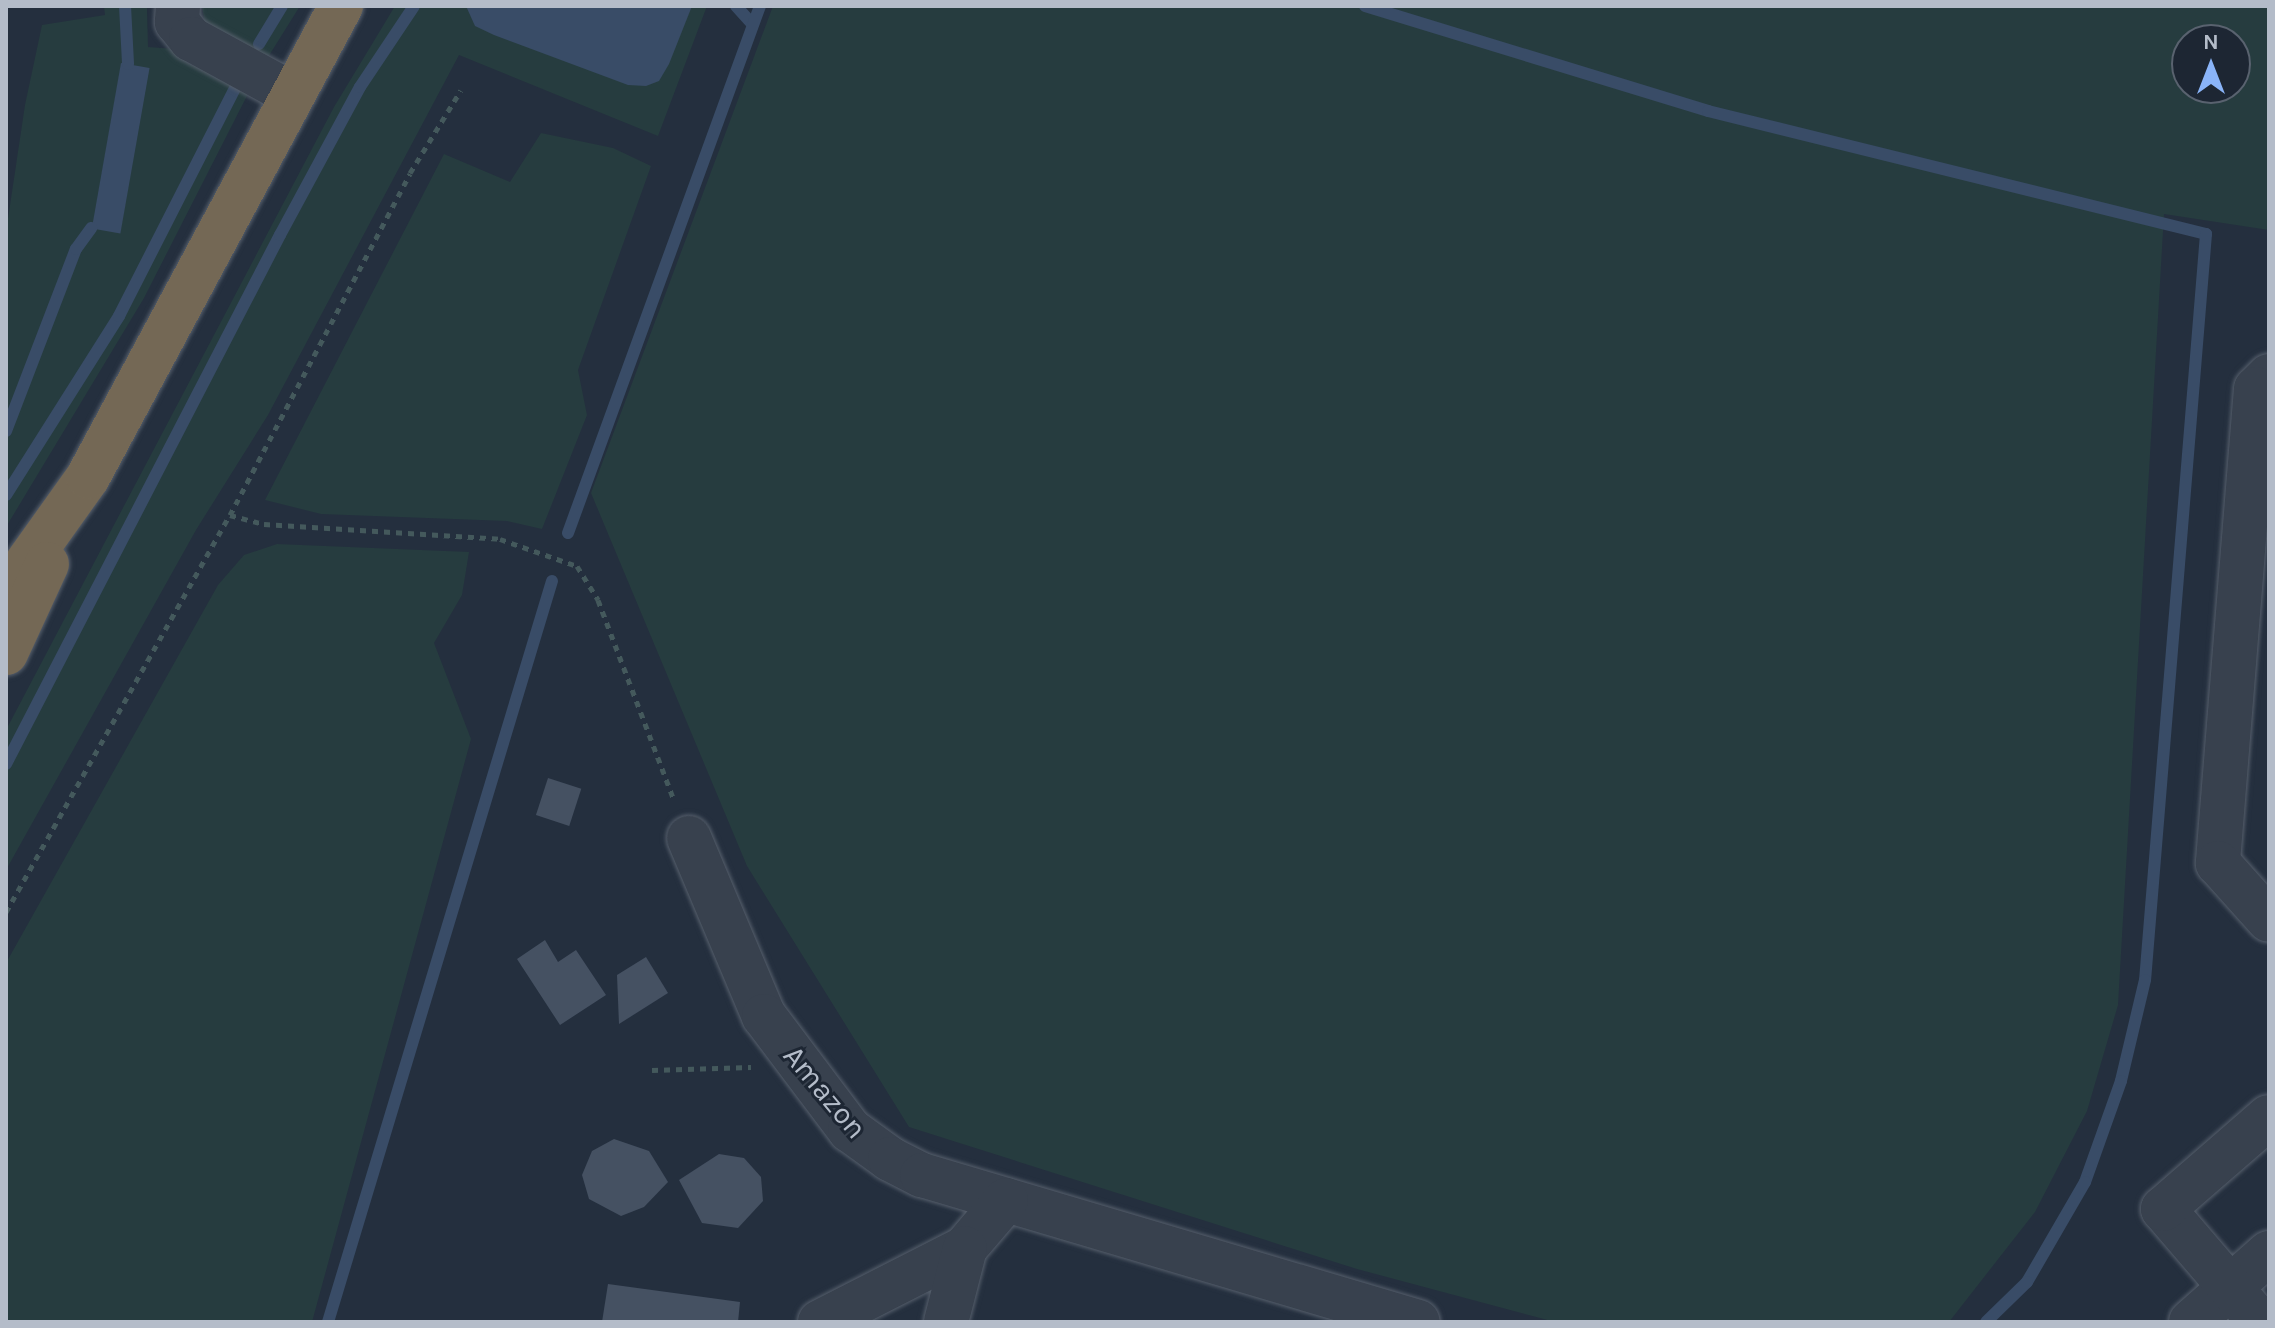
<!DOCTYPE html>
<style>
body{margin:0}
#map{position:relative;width:2275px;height:1328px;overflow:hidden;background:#242f3e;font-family:Karla,sans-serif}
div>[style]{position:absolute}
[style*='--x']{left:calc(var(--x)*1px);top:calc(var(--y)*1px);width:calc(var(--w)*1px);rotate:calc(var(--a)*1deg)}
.green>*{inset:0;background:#263c3f}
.water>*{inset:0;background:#394c67;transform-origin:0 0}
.stream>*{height:12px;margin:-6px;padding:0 6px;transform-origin:6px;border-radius:6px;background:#394c67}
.building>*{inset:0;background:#455162;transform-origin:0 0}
.path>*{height:5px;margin-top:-2.5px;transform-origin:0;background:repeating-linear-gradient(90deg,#44595c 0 6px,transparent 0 12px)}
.roads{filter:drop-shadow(0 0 2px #565f6c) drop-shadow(0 0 2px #565f6c)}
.minor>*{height:44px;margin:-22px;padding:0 22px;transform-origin:22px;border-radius:22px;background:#38414e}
.highway>*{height:44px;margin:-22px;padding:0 22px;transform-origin:22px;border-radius:22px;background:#746855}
span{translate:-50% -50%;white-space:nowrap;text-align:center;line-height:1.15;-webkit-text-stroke:6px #1d2633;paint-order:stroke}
.street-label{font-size:30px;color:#b4bcc9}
.frame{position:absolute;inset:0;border:8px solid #b4bcc9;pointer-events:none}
.north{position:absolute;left:2171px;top:24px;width:80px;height:80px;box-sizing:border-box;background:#1d2633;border:2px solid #59626f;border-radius:50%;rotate:0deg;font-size:22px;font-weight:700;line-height:32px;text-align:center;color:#b4bcc9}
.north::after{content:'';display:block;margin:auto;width:28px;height:36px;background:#8ab4f8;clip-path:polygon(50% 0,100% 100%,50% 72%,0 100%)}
</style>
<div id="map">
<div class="green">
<div style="clip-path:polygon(104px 6px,147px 6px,148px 47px,175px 49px,252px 86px,144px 298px,6px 527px,6px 232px,25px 105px,42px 25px,105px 15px)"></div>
<div style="clip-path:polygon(202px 6px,300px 6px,265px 62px,205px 24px)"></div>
<div style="clip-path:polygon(395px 6px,707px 6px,658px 136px,459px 55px,268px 415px,196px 530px,6px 870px,6px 730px,334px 107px)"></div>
<div style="clip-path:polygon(evenodd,773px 6px,2269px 6px,2269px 230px,2164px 214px,2118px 1005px,2087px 1111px,2035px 1212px,1949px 1322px,1555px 1322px,1357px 1269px,909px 1127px,747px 866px,591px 493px,773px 6px,2235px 40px,2235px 88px,2187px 88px,2187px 40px,2235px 40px)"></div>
<div style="clip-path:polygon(541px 133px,613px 148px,651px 166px,578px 370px,587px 415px,542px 529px,507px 521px,321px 514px,265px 500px,444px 154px,510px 182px)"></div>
<div style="clip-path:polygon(277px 544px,469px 552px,462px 595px,434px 643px,471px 739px,312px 1322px,6px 1322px,6px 963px,218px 585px,244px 555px)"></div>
</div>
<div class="water">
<div style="clip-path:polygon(466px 6px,692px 6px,669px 64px,659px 81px,646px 86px,628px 85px,494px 35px,475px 26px)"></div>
<div style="left:121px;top:63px;width:29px;height:168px;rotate:10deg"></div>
</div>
<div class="stream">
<div style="--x:125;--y:6;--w:58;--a:87"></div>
<div style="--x:736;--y:6;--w:24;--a:48"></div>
<div style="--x:1365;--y:6;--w:359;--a:17"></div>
<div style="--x:1708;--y:111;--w:513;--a:13.87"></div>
<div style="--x:2206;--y:234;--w:748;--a:94.67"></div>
<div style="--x:2145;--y:980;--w:104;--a:103.4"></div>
<div style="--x:2121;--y:1081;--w:107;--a:109.6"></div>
<div style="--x:2085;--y:1182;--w:116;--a:120.1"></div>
<div style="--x:2027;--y:1282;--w:57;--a:135.7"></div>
<div style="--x:259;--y:44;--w:44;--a:-58.8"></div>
<div style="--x:6;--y:431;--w:195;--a:-69"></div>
<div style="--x:76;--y:249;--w:26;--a:-54"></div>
<div style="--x:6;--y:495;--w:212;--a:-57.7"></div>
<div style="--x:119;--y:316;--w:260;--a:-63"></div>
<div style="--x:568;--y:533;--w:561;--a:-69.98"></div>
<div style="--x:6;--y:764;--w:596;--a:-62.62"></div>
<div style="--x:280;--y:235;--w:168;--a:-61.6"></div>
<div style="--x:360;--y:87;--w:97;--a:-56.3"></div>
<div style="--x:328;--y:1322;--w:774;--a:-73.18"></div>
</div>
<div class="building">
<div style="left:548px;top:778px;width:35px;height:39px;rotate:18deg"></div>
<div style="clip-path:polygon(545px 940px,558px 962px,576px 950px,606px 995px,560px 1025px,517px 959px)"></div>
<div style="clip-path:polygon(646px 957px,668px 993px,619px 1024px,617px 975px)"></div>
<div style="clip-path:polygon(614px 1139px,649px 1151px,668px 1182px,644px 1207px,621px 1216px,589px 1199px,582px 1175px,592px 1151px)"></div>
<div style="clip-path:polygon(719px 1154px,744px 1158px,761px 1177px,763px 1201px,738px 1228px,702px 1223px,679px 1180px)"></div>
<div style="clip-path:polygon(608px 1284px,740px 1302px,738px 1322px,602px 1322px)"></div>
</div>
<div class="path">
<div style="--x:230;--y:515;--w:35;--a:15"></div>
<div style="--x:264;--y:524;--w:236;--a:3.6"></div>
<div style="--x:500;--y:539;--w:82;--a:19.3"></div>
<div style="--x:577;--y:566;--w:40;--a:58"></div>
<div style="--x:598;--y:600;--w:214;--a:69.2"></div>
<div style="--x:6;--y:912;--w:456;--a:-60.6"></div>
<div style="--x:230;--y:515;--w:386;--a:-62.2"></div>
<div style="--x:410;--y:173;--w:97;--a:-58.4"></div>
<div style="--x:652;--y:1070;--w:99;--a:-1.7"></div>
</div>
<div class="roads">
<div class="minor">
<div style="--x:178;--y:6;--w:16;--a:94"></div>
<div style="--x:177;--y:22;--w:22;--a:51"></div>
<div style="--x:191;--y:39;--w:115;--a:28.6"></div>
<div style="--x:2269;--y:376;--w:18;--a:135"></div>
<div style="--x:2256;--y:389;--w:476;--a:94.6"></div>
<div style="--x:2218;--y:863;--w:76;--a:48.2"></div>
<div style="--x:689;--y:838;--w:193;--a:67.2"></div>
<div style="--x:764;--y:1016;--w:143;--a:53"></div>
<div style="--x:850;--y:1130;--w:49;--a:35.9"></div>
<div style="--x:890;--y:1159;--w:36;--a:27"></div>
<div style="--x:922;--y:1175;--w:517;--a:16.51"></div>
<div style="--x:820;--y:1322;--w:163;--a:-27"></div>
<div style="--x:965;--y:1248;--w:63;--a:-49.5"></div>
<div style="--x:946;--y:1322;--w:76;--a:-75.6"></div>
<div style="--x:2191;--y:1322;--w:104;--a:-41.5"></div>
<div style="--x:2260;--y:1322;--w:149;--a:-130.6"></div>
<div style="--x:2163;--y:1209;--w:140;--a:-41"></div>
</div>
<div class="highway">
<div style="--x:6;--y:592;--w:141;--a:-54.5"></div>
<div style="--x:88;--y:477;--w:535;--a:-61.76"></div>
<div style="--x:6;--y:653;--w:98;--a:-65.3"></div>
</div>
</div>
<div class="street-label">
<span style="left:825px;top:1092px;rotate:50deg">Amazon</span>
</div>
<div class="frame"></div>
<div class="north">N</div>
</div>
